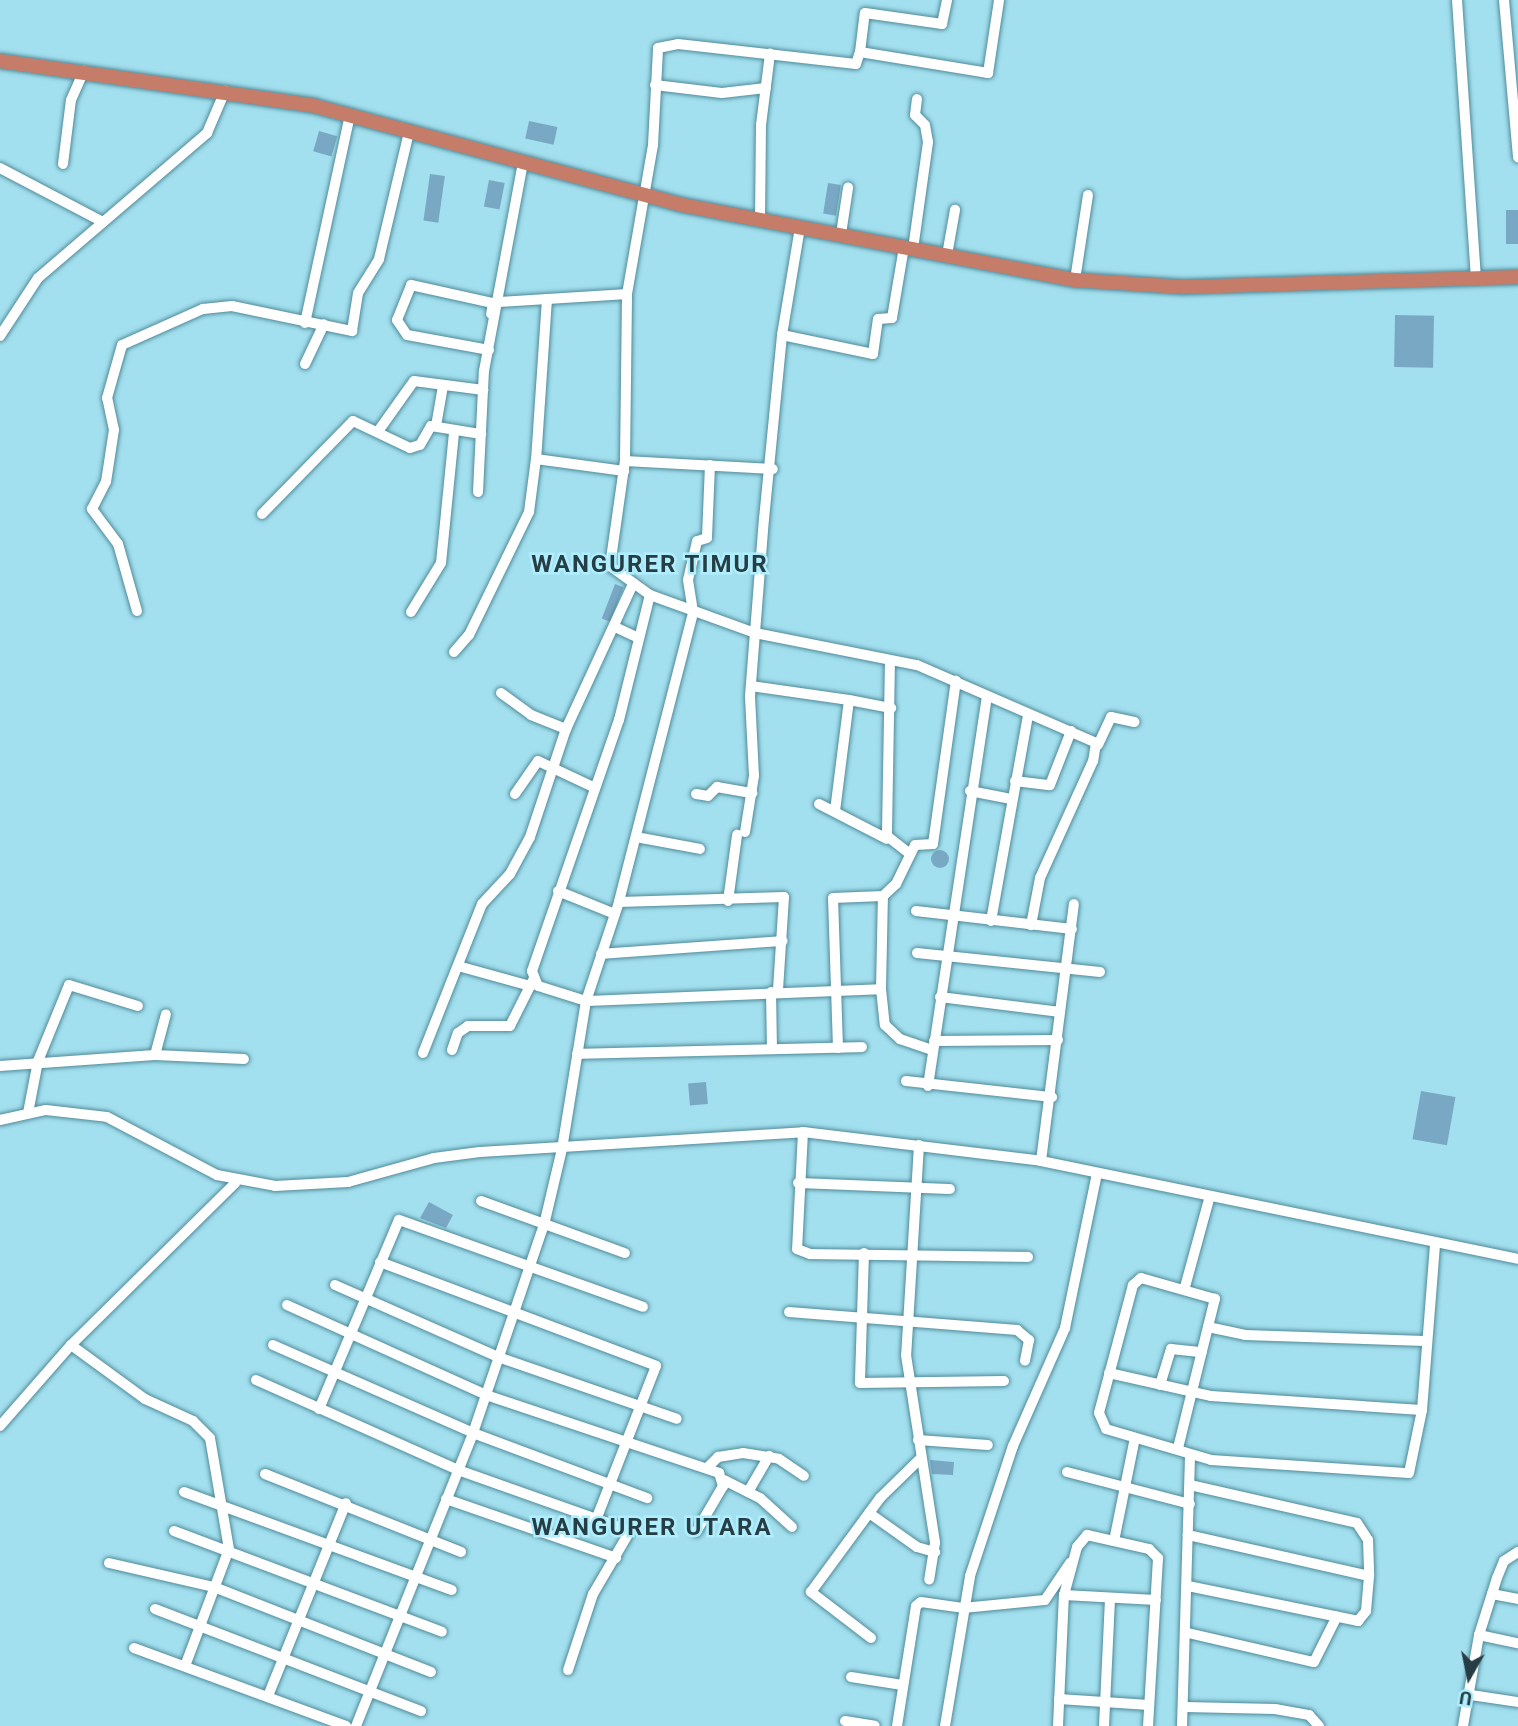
<!DOCTYPE html>
<style>
body{margin:0}
#map{position:relative;width:1518px;height:1726px;overflow:hidden;background:#a3e0ef;font-family:Roboto,sans-serif}
div>[style]{position:absolute}
[style*='--x']{left:calc(var(--x)*1px);top:calc(var(--y)*1px);width:calc(var(--w)*1px);rotate:calc(var(--a)*1deg)}
.building>*{inset:0;background:#79a8c4;transform-origin:0 0}
.round{border-radius:50%}
.roads{filter:drop-shadow(0 0 2px #518b9a) drop-shadow(0 0 2px #518b9a)}
.minor>*{height:10px;margin:-5px;padding:0 5px;transform-origin:5px;border-radius:5px;background:#fff}
.highway>*{height:14px;margin:-7px;padding:0 7px;transform-origin:7px;border-radius:7px;background:#c57c69}
span{translate:-50% -50%;white-space:nowrap;text-align:center;line-height:1.15;-webkit-text-stroke:5px #b0eefd;paint-order:stroke}
.district-label{font-size:24px;color:#253d44;font-weight:700;letter-spacing:2px}
.north{position:absolute;left:1434px;top:1642px;width:70px;height:70px;-webkit-text-stroke:5px #b0eefd;paint-order:stroke;rotate:189deg;font-size:19px;font-weight:700;line-height:28px;text-align:center;color:#253d44}
.north::after{content:'';display:block;margin:auto;width:24px;height:32px;background:#253d44;clip-path:polygon(50% 0,100% 100%,50% 72%,0 100%)}
</style>
<div id="map">
<div class="building">
<div style="left:529px;top:121px;width:29px;height:18px;rotate:12deg"></div>
<div style="left:319px;top:131px;width:19px;height:21px;rotate:16deg"></div>
<div style="left:430px;top:174px;width:15px;height:47px;rotate:8deg"></div>
<div style="left:489px;top:180px;width:16px;height:27px;rotate:11deg"></div>
<div style="left:828px;top:183px;width:13px;height:31px;rotate:9deg"></div>
<div style="left:1506px;top:210px;width:12px;height:34px"></div>
<div style="left:1395px;top:315px;width:39px;height:52px;rotate:1deg"></div>
<div style="left:615px;top:584px;width:9px;height:37px;rotate:21deg"></div>
<div class="round" style="left:931px;top:850px;width:18px;height:18px"></div>
<div style="left:706px;top:1082px;width:22px;height:18px;rotate:85deg"></div>
<div style="left:1421px;top:1091px;width:35px;height:49px;rotate:10deg"></div>
<div style="clip-path:polygon(429px 1202px,453px 1215px,446px 1228px,420px 1218px)"></div>
<div style="clip-path:polygon(930px 1460px,954px 1462px,953px 1475px,932px 1474px)"></div>
</div>
<div class="roads">
<div class="minor">
<div style="--x:1457;--y:0;--w:280;--a:86.1"></div>
<div style="--x:1504;--y:0;--w:158;--a:84.9"></div>
<div style="--x:860;--y:52;--w:39;--a:-83"></div>
<div style="--x:865;--y:13;--w:78;--a:8.1"></div>
<div style="--x:942;--y:24;--w:25;--a:-78"></div>
<div style="--x:655;--y:85;--w:67;--a:6.8"></div>
<div style="--x:722;--y:93;--w:44;--a:-6.5"></div>
<div style="--x:63;--y:164;--w:64;--a:-82.9"></div>
<div style="--x:71;--y:100;--w:32;--a:-66"></div>
<div style="--x:0;--y:168;--w:116;--a:27.7"></div>
<div style="--x:760;--y:220;--w:95;--a:-89.4"></div>
<div style="--x:761;--y:125;--w:72;--a:-82.8"></div>
<div style="--x:841;--y:234;--w:47;--a:-81.3"></div>
<div style="--x:913;--y:249;--w:108;--a:-82"></div>
<div style="--x:928;--y:142;--w:17;--a:-100"></div>
<div style="--x:925;--y:125;--w:14;--a:-135"></div>
<div style="--x:915;--y:115;--w:16;--a:-83"></div>
<div style="--x:947;--y:255;--w:46;--a:-79.9"></div>
<div style="--x:1075;--y:280;--w:86;--a:-81.3"></div>
<div style="--x:547;--y:299;--w:160;--a:93.9"></div>
<div style="--x:536;--y:459;--w:89;--a:7.8"></div>
<div style="--x:500;--y:302;--w:127;--a:-3.6"></div>
<div style="--x:305;--y:323;--w:213;--a:-77.8"></div>
<div style="--x:782;--y:335;--w:93;--a:11.8"></div>
<div style="--x:873;--y:354;--w:35;--a:-82"></div>
<div style="--x:878;--y:319;--w:14;--a:-4"></div>
<div style="--x:892;--y:318;--w:72;--a:-80.4"></div>
<div style="--x:0;--y:336;--w:69;--a:-56.8"></div>
<div style="--x:38;--y:278;--w:223;--a:-40.6"></div>
<div style="--x:207;--y:133;--w:46;--a:-66.8"></div>
<div style="--x:489;--y:350;--w:83;--a:-169.6"></div>
<div style="--x:407;--y:335;--w:18;--a:-124"></div>
<div style="--x:397;--y:320;--w:38;--a:-68"></div>
<div style="--x:411;--y:285;--w:84;--a:12.4"></div>
<div style="--x:493;--y:303;--w:11;--a:100"></div>
<div style="--x:305;--y:364;--w:44;--a:-64.6"></div>
<div style="--x:436;--y:426;--w:41;--a:-80.1"></div>
<div style="--x:379;--y:430;--w:60;--a:-54.5"></div>
<div style="--x:414;--y:381;--w:70;--a:7.4"></div>
<div style="--x:625;--y:461;--w:148;--a:3.1"></div>
<div style="--x:710;--y:465;--w:73;--a:92.4"></div>
<div style="--x:707;--y:538;--w:10;--a:163"></div>
<div style="--x:697;--y:541;--w:40;--a:103"></div>
<div style="--x:688;--y:580;--w:33;--a:81"></div>
<div style="--x:693;--y:613;--w:298;--a:104.4"></div>
<div style="--x:619;--y:902;--w:104;--a:108.4"></div>
<div style="--x:586;--y:1001;--w:295;--a:-2.3"></div>
<div style="--x:881;--y:989;--w:93;--a:-88.8"></div>
<div style="--x:478;--y:492;--w:121;--a:-87.2"></div>
<div style="--x:484;--y:371;--w:212;--a:-79.4"></div>
<div style="--x:262;--y:514;--w:130;--a:-45.6"></div>
<div style="--x:353;--y:421;--w:63;--a:25.3"></div>
<div style="--x:410;--y:448;--w:10;--a:-17"></div>
<div style="--x:420;--y:445;--w:22;--a:-60"></div>
<div style="--x:431;--y:426;--w:51;--a:9.1"></div>
<div style="--x:650;--y:595;--w:112;--a:19.9"></div>
<div style="--x:755;--y:633;--w:165;--a:11.2"></div>
<div style="--x:917;--y:665;--w:195;--a:23.5"></div>
<div style="--x:1096;--y:743;--w:18;--a:99"></div>
<div style="--x:1093;--y:761;--w:128;--a:114.4"></div>
<div style="--x:1040;--y:878;--w:48;--a:100.8"></div>
<div style="--x:137;--y:611;--w:70;--a:-105.8"></div>
<div style="--x:118;--y:544;--w:44;--a:-126.6"></div>
<div style="--x:92;--y:509;--w:30;--a:-63"></div>
<div style="--x:106;--y:482;--w:53;--a:-81.3"></div>
<div style="--x:114;--y:430;--w:33;--a:-102"></div>
<div style="--x:107;--y:398;--w:55;--a:-74.2"></div>
<div style="--x:122;--y:345;--w:89;--a:-24"></div>
<div style="--x:203;--y:309;--w:29;--a:-6"></div>
<div style="--x:232;--y:306;--w:123;--a:11.8"></div>
<div style="--x:352;--y:331;--w:38;--a:-81"></div>
<div style="--x:358;--y:293;--w:40;--a:-58"></div>
<div style="--x:379;--y:259;--w:130;--a:-76.7"></div>
<div style="--x:411;--y:612;--w:57;--a:-58.5"></div>
<div style="--x:441;--y:563;--w:132;--a:-84.3"></div>
<div style="--x:615;--y:627;--w:26;--a:25"></div>
<div style="--x:454;--y:652;--w:23;--a:-49"></div>
<div style="--x:469;--y:635;--w:137;--a:-64"></div>
<div style="--x:529;--y:512;--w:53;--a:-82.5"></div>
<div style="--x:890;--y:660;--w:176;--a:91"></div>
<div style="--x:887;--y:836;--w:29;--a:38"></div>
<div style="--x:751;--y:686;--w:99;--a:8.1"></div>
<div style="--x:501;--y:693;--w:37;--a:36"></div>
<div style="--x:531;--y:715;--w:38;--a:22"></div>
<div style="--x:1098;--y:745;--w:31;--a:-65"></div>
<div style="--x:1111;--y:717;--w:24;--a:12"></div>
<div style="--x:1015;--y:781;--w:35;--a:7"></div>
<div style="--x:1050;--y:785;--w:58;--a:-68.7"></div>
<div style="--x:970;--y:791;--w:42;--a:11"></div>
<div style="--x:515;--y:794;--w:40;--a:-55.1"></div>
<div style="--x:538;--y:761;--w:61;--a:25.3"></div>
<div style="--x:696;--y:794;--w:12;--a:9"></div>
<div style="--x:708;--y:796;--w:13;--a:-45"></div>
<div style="--x:717;--y:787;--w:36;--a:10"></div>
<div style="--x:819;--y:804;--w:76;--a:27.2"></div>
<div style="--x:835;--y:811;--w:112;--a:-82.8"></div>
<div style="--x:849;--y:700;--w:43;--a:10.8"></div>
<div style="--x:745;--y:832;--w:57;--a:-80.9"></div>
<div style="--x:754;--y:776;--w:80;--a:-92.9"></div>
<div style="--x:750;--y:696;--w:178;--a:-85.5"></div>
<div style="--x:764;--y:519;--w:185;--a:-84.4"></div>
<div style="--x:782;--y:335;--w:109;--a:-80.5"></div>
<div style="--x:636;--y:837;--w:65;--a:10.6"></div>
<div style="--x:558;--y:891;--w:61;--a:22"></div>
<div style="--x:728;--y:901;--w:67;--a:-82.2"></div>
<div style="--x:619;--y:902;--w:165;--a:-1.7"></div>
<div style="--x:784;--y:897;--w:94;--a:93.7"></div>
<div style="--x:916;--y:911;--w:157;--a:6.6"></div>
<div style="--x:991;--y:921;--w:209;--a:-79.8"></div>
<div style="--x:917;--y:953;--w:184;--a:5.9"></div>
<div style="--x:601;--y:954;--w:182;--a:-4.1"></div>
<div style="--x:458;--y:966;--w:75;--a:15.5"></div>
<div style="--x:881;--y:989;--w:36;--a:84"></div>
<div style="--x:885;--y:1025;--w:21;--a:43"></div>
<div style="--x:900;--y:1039;--w:34;--a:19"></div>
<div style="--x:771;--y:992;--w:57;--a:89"></div>
<div style="--x:940;--y:997;--w:121;--a:7.1"></div>
<div style="--x:934;--y:1041;--w:124;--a:-0.5"></div>
<div style="--x:838;--y:1048;--w:150;--a:-91.9"></div>
<div style="--x:833;--y:898;--w:50;--a:-2.3"></div>
<div style="--x:883;--y:896;--w:18;--a:-43"></div>
<div style="--x:896;--y:884;--w:43;--a:-64"></div>
<div style="--x:915;--y:845;--w:18;--a:-3"></div>
<div style="--x:933;--y:844;--w:165;--a:-82"></div>
<div style="--x:452;--y:1050;--w:18;--a:-71"></div>
<div style="--x:458;--y:1033;--w:12;--a:-35"></div>
<div style="--x:468;--y:1026;--w:42;--a:0"></div>
<div style="--x:510;--y:1026;--w:51;--a:-63.4"></div>
<div style="--x:423;--y:1053;--w:160;--a:-68.4"></div>
<div style="--x:482;--y:904;--w:41;--a:-47"></div>
<div style="--x:510;--y:874;--w:42;--a:-61.6"></div>
<div style="--x:530;--y:837;--w:114;--a:-71.6"></div>
<div style="--x:566;--y:729;--w:160;--a:-65.2"></div>
<div style="--x:577;--y:1054;--w:285;--a:-1.4"></div>
<div style="--x:155;--y:1055;--w:42;--a:-75"></div>
<div style="--x:0;--y:1066;--w:155;--a:-4.1"></div>
<div style="--x:155;--y:1055;--w:89;--a:2.6"></div>
<div style="--x:906;--y:1081;--w:147;--a:6.3"></div>
<div style="--x:928;--y:1086;--w:392;--a:-81.4"></div>
<div style="--x:28;--y:1113;--w:53;--a:-79.1"></div>
<div style="--x:38;--y:1061;--w:82;--a:-67.8"></div>
<div style="--x:69;--y:985;--w:72;--a:16.9"></div>
<div style="--x:0;--y:1120;--w:47;--a:-12.3"></div>
<div style="--x:46;--y:1110;--w:61;--a:6.5"></div>
<div style="--x:107;--y:1117;--w:124;--a:27.8"></div>
<div style="--x:217;--y:1175;--w:59;--a:10.7"></div>
<div style="--x:275;--y:1186;--w:73;--a:-3.1"></div>
<div style="--x:348;--y:1182;--w:89;--a:-15.6"></div>
<div style="--x:434;--y:1158;--w:46;--a:-7.4"></div>
<div style="--x:480;--y:1152;--w:324;--a:-3.5"></div>
<div style="--x:803;--y:1132;--w:240;--a:6.9"></div>
<div style="--x:1041;--y:1161;--w:487;--a:11.6"></div>
<div style="--x:803;--y:1132;--w:117;--a:92.9"></div>
<div style="--x:797;--y:1249;--w:14;--a:21"></div>
<div style="--x:810;--y:1254;--w:218;--a:0.8"></div>
<div style="--x:919;--y:1145;--w:210;--a:93.5"></div>
<div style="--x:906;--y:1355;--w:190;--a:81.2"></div>
<div style="--x:935;--y:1543;--w:37;--a:99"></div>
<div style="--x:1041;--y:1161;--w:259;--a:-82.7"></div>
<div style="--x:798;--y:1183;--w:152;--a:2.3"></div>
<div style="--x:481;--y:1201;--w:153;--a:19.9"></div>
<div style="--x:864;--y:1253;--w:130;--a:91.8"></div>
<div style="--x:860;--y:1383;--w:144;--a:-0.8"></div>
<div style="--x:380;--y:1262;--w:295;--a:20.6"></div>
<div style="--x:656;--y:1366;--w:162;--a:111.3"></div>
<div style="--x:335;--y:1285;--w:178;--a:23.8"></div>
<div style="--x:498;--y:1357;--w:189;--a:19.1"></div>
<div style="--x:1185;--y:1287;--w:91;--a:-74.7"></div>
<div style="--x:287;--y:1305;--w:218;--a:24.3"></div>
<div style="--x:486;--y:1395;--w:246;--a:18.5"></div>
<div style="--x:719;--y:1473;--w:14;--a:73"></div>
<div style="--x:723;--y:1486;--w:53;--a:120.4"></div>
<div style="--x:789;--y:1312;--w:229;--a:4.5"></div>
<div style="--x:1017;--y:1330;--w:16;--a:40"></div>
<div style="--x:1029;--y:1340;--w:21;--a:101"></div>
<div style="--x:1208;--y:1327;--w:38;--a:12"></div>
<div style="--x:1245;--y:1335;--w:180;--a:1.9"></div>
<div style="--x:71;--y:1345;--w:92;--a:36.1"></div>
<div style="--x:145;--y:1399;--w:53;--a:24.6"></div>
<div style="--x:193;--y:1421;--w:24;--a:45"></div>
<div style="--x:210;--y:1438;--w:113;--a:80.3"></div>
<div style="--x:229;--y:1549;--w:125;--a:110.6"></div>
<div style="--x:273;--y:1345;--w:219;--a:23.7"></div>
<div style="--x:473;--y:1433;--w:186;--a:20.5"></div>
<div style="--x:1109;--y:1373;--w:105;--a:12.7"></div>
<div style="--x:1211;--y:1396;--w:211;--a:3.8"></div>
<div style="--x:256;--y:1380;--w:221;--a:24"></div>
<div style="--x:458;--y:1470;--w:182;--a:19.5"></div>
<div style="--x:630;--y:1531;--w:73;--a:120.4"></div>
<div style="--x:593;--y:1594;--w:80;--a:108.2"></div>
<div style="--x:1160;--y:1385;--w:38;--a:-73"></div>
<div style="--x:1171;--y:1349;--w:31;--a:6"></div>
<div style="--x:319;--y:1409;--w:205;--a:-67.1"></div>
<div style="--x:399;--y:1220;--w:259;--a:19.6"></div>
<div style="--x:0;--y:1426;--w:108;--a:-48.8"></div>
<div style="--x:71;--y:1345;--w:231;--a:-44.6"></div>
<div style="--x:918;--y:1440;--w:70;--a:4.1"></div>
<div style="--x:1178;--y:1448;--w:154;--a:-76.1"></div>
<div style="--x:1215;--y:1299;--w:77;--a:-164.2"></div>
<div style="--x:1141;--y:1278;--w:11;--a:139"></div>
<div style="--x:1133;--y:1285;--w:132;--a:104.9"></div>
<div style="--x:1099;--y:1413;--w:17;--a:66"></div>
<div style="--x:1106;--y:1429;--w:109;--a:16.4"></div>
<div style="--x:1211;--y:1460;--w:198;--a:3.8"></div>
<div style="--x:1409;--y:1473;--w:64;--a:-78.3"></div>
<div style="--x:1422;--y:1410;--w:167;--a:-85.5"></div>
<div style="--x:707;--y:1468;--w:16;--a:-45"></div>
<div style="--x:718;--y:1457;--w:25;--a:-9"></div>
<div style="--x:743;--y:1453;--w:36;--a:9"></div>
<div style="--x:779;--y:1459;--w:30;--a:34"></div>
<div style="--x:1067;--y:1472;--w:127;--a:14.6"></div>
<div style="--x:265;--y:1474;--w:211;--a:21.7"></div>
<div style="--x:724;--y:1480;--w:40;--a:26.6"></div>
<div style="--x:760;--y:1498;--w:43;--a:42.2"></div>
<div style="--x:1190;--y:1485;--w:171;--a:12.8"></div>
<div style="--x:1357;--y:1523;--w:20;--a:57"></div>
<div style="--x:1368;--y:1540;--w:36;--a:88"></div>
<div style="--x:184;--y:1492;--w:285;--a:20.1"></div>
<div style="--x:748;--y:1492;--w:42;--a:-59.7"></div>
<div style="--x:446;--y:1499;--w:180;--a:19.1"></div>
<div style="--x:869;--y:1513;--w:59;--a:35.3"></div>
<div style="--x:917;--y:1547;--w:19;--a:16"></div>
<div style="--x:174;--y:1531;--w:286;--a:20.6"></div>
<div style="--x:1114;--y:1541;--w:105;--a:-78.5"></div>
<div style="--x:109;--y:1563;--w:108;--a:12.9"></div>
<div style="--x:214;--y:1587;--w:233;--a:21.4"></div>
<div style="--x:1188;--y:1586;--w:174;--a:11.6"></div>
<div style="--x:1358;--y:1621;--w:13;--a:-51"></div>
<div style="--x:1366;--y:1611;--w:35;--a:-85"></div>
<div style="--x:1369;--y:1576;--w:186;--a:-167.2"></div>
<div style="--x:1492;--y:1594;--w:26;--a:11"></div>
<div style="--x:1064;--y:1595;--w:92;--a:3.1"></div>
<div style="--x:155;--y:1609;--w:285;--a:21"></div>
<div style="--x:1188;--y:1633;--w:129;--a:13"></div>
<div style="--x:1314;--y:1662;--w:51;--a:-63.4"></div>
<div style="--x:1479;--y:1635;--w:40;--a:12"></div>
<div style="--x:871;--y:1638;--w:76;--a:-142.5"></div>
<div style="--x:811;--y:1592;--w:117;--a:-53.7"></div>
<div style="--x:880;--y:1498;--w:57;--a:-44.3"></div>
<div style="--x:134;--y:1648;--w:226;--a:20.2"></div>
<div style="--x:851;--y:1677;--w:52;--a:8.9"></div>
<div style="--x:1471;--y:1695;--w:48;--a:8.5"></div>
<div style="--x:268;--y:1696;--w:208;--a:-68"></div>
<div style="--x:1059;--y:1699;--w:90;--a:3.8"></div>
<div style="--x:1185;--y:1707;--w:90;--a:1.3"></div>
<div style="--x:1275;--y:1709;--w:35;--a:10"></div>
<div style="--x:1309;--y:1715;--w:15;--a:48"></div>
<div style="--x:845;--y:1721;--w:30;--a:9"></div>
<div style="--x:356;--y:1726;--w:315;--a:-68.2"></div>
<div style="--x:473;--y:1433;--w:220;--a:-71.2"></div>
<div style="--x:544;--y:1225;--w:78;--a:-76.7"></div>
<div style="--x:562;--y:1149;--w:150;--a:-80.8"></div>
<div style="--x:586;--y:1001;--w:50;--a:-162.6"></div>
<div style="--x:538;--y:986;--w:16;--a:-112"></div>
<div style="--x:532;--y:971;--w:266;--a:-70.9"></div>
<div style="--x:619;--y:720;--w:129;--a:-76.1"></div>
<div style="--x:650;--y:595;--w:49;--a:-144.1"></div>
<div style="--x:610;--y:566;--w:106;--a:-81.9"></div>
<div style="--x:625;--y:461;--w:167;--a:-89.3"></div>
<div style="--x:627;--y:294;--w:151;--a:-80.1"></div>
<div style="--x:653;--y:145;--w:97;--a:-87"></div>
<div style="--x:658;--y:48;--w:20;--a:-11"></div>
<div style="--x:678;--y:44;--w:179;--a:6.4"></div>
<div style="--x:856;--y:64;--w:13;--a:-72"></div>
<div style="--x:860;--y:52;--w:130;--a:9.3"></div>
<div style="--x:988;--y:73;--w:74;--a:-81.4"></div>
<div style="--x:897;--y:1726;--w:121;--a:-81"></div>
<div style="--x:916;--y:1606;--w:6;--a:-39"></div>
<div style="--x:921;--y:1602;--w:42;--a:8.1"></div>
<div style="--x:963;--y:1608;--w:82;--a:-5.6"></div>
<div style="--x:1045;--y:1600;--w:45;--a:-56"></div>
<div style="--x:945;--y:1726;--w:152;--a:-80.5"></div>
<div style="--x:970;--y:1576;--w:137;--a:-71.7"></div>
<div style="--x:1013;--y:1446;--w:129;--a:-66.2"></div>
<div style="--x:1065;--y:1328;--w:157;--a:-78.3"></div>
<div style="--x:1058;--y:1726;--w:131;--a:-87.4"></div>
<div style="--x:1064;--y:1595;--w:50;--a:-74.8"></div>
<div style="--x:1077;--y:1547;--w:16;--a:-50"></div>
<div style="--x:1087;--y:1535;--w:64;--a:12.7"></div>
<div style="--x:1149;--y:1549;--w:13;--a:45"></div>
<div style="--x:1158;--y:1558;--w:168;--a:93.4"></div>
<div style="--x:1104;--y:1726;--w:128;--a:-87.3"></div>
<div style="--x:1182;--y:1726;--w:270;--a:-88.3"></div>
<div style="--x:1463;--y:1726;--w:92;--a:-80"></div>
<div style="--x:1479;--y:1635;--w:60;--a:-72.5"></div>
<div style="--x:1497;--y:1578;--w:18;--a:-68"></div>
<div style="--x:1504;--y:1561;--w:17;--a:-33"></div>
</div>
<div class="highway">
<div style="--x:0;--y:61;--w:318;--a:8.1"></div>
<div style="--x:315;--y:106;--w:380;--a:15.1"></div>
<div style="--x:682;--y:205;--w:400;--a:10.8"></div>
<div style="--x:1075;--y:280;--w:108;--a:3.7"></div>
<div style="--x:1183;--y:287;--w:335;--a:-1.7"></div>
</div>
</div>
<div class="district-label">
<span style="left:650px;top:565px">WANGURER TIMUR</span>
<span style="left:652px;top:1528px">WANGURER UTARA</span>
</div>
<div class="north">U</div>
</div>
